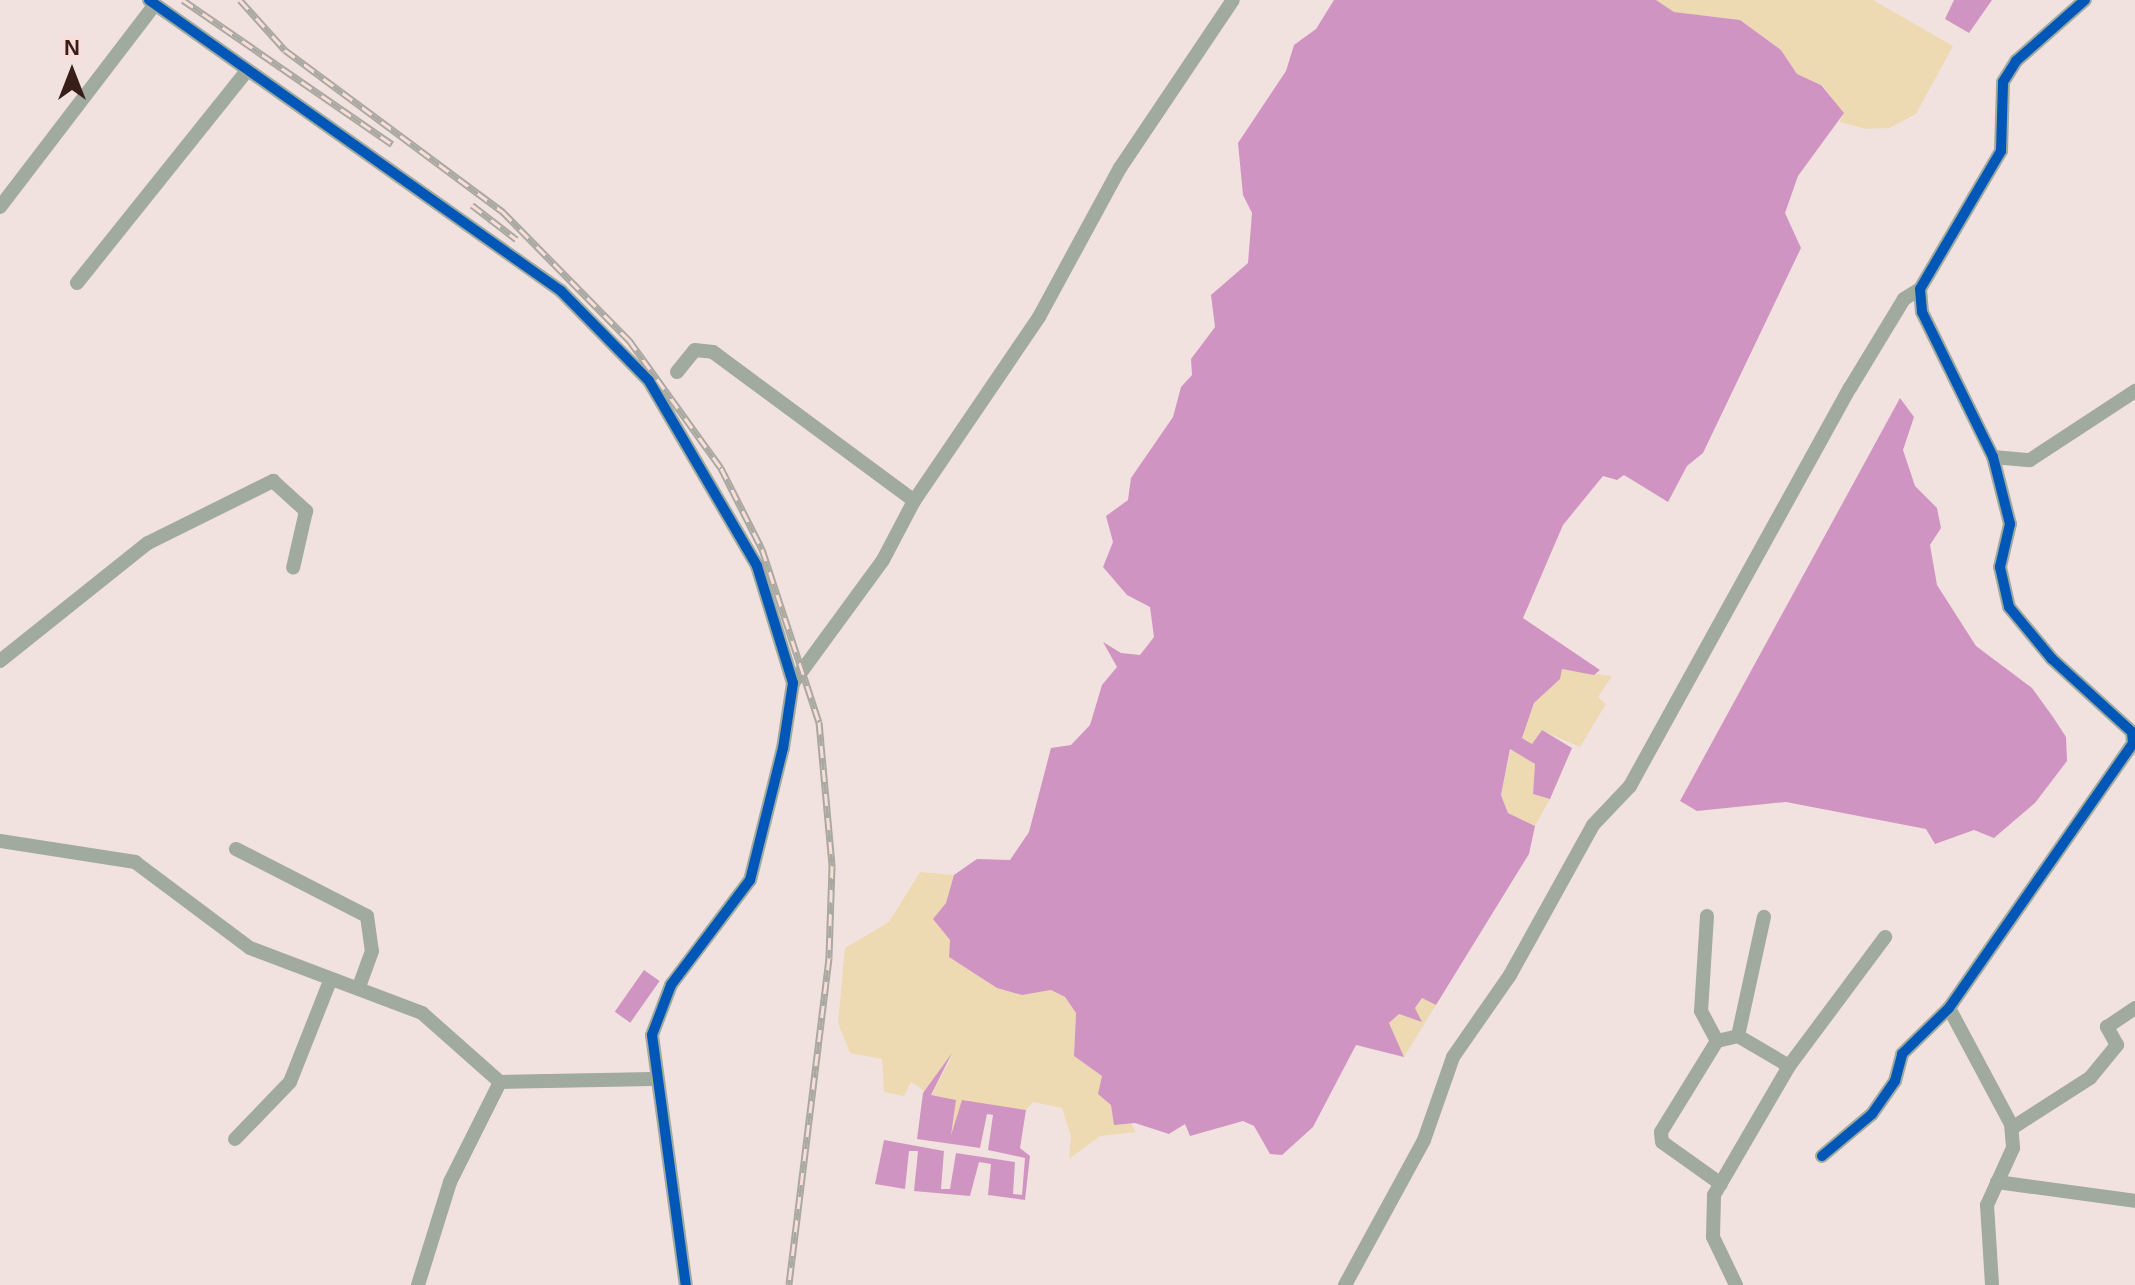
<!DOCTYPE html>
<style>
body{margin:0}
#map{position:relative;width:2135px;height:1285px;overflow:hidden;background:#f2e2df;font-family:Arial,sans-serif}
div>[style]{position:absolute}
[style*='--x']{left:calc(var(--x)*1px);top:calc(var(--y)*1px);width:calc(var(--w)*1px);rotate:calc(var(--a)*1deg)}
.green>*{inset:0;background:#eddab2}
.water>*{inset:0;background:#d094c2;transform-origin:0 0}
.minor>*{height:14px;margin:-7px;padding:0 7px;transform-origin:7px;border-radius:7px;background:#a0aa9e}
.rail>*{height:7px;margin-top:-3.5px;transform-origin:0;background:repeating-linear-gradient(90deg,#faddd7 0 12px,#a9a8a1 0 24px);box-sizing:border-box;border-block:2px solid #a9a8a1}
.cycleway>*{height:10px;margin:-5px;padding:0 5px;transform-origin:5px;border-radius:5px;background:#0057b8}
span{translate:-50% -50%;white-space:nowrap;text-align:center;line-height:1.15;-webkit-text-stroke:8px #faddd7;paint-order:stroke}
.north{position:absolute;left:32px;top:32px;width:80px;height:80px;-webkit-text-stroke:6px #faddd7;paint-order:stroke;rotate:0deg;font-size:22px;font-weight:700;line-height:32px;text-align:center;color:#381e19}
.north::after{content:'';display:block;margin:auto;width:28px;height:36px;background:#381e19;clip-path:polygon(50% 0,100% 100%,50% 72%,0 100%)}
</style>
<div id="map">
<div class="green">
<div style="clip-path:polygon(1656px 0,1873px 0,1953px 46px,1916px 114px,1889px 128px,1866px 129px,1840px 122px,1843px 113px,1822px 85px,1797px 74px,1781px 50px,1740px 20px,1674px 12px)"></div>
<div style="clip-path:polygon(1561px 669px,1612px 676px,1598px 697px,1606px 704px,1580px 747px,1543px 731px,1532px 744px,1522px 738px,1534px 703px,1560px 679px)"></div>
<div style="clip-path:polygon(1511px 748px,1535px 764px,1533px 794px,1550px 799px,1535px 826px,1508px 813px,1501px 795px)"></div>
<div style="clip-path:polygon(920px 872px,954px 875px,946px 903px,933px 919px,950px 940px,949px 957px,997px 988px,1022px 995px,1051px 990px,1065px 997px,1076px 1013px,1074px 1056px,1102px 1076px,1136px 1132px,1100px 1136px,1069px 1159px,1071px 1136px,1062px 1108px,1033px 1102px,1026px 1110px,995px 1109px,962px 1101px,951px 1135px,931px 1096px,953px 1054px,926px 1092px,911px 1082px,904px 1096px,884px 1092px,882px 1059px,850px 1053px,838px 1023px,845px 948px,889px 922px)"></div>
<div style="clip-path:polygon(1422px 998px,1436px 1005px,1404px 1057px,1389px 1023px,1399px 1014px,1421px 1021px,1415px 1009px)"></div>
</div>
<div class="water">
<div style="clip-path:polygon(1334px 0,1656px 0,1674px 12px,1740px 20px,1781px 50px,1797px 74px,1821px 85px,1844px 113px,1798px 176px,1785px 213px,1801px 248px,1703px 453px,1687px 466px,1668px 502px,1624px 475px,1617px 480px,1603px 476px,1563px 525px,1523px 618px,1600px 670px,1594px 675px,1562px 669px,1560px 679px,1534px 703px,1522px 738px,1532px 744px,1542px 730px,1572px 748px,1550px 799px,1533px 794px,1535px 764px,1510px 749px,1501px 795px,1508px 813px,1535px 826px,1529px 854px,1436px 1005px,1422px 998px,1415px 1008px,1422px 1022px,1399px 1014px,1389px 1023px,1404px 1057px,1356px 1045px,1313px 1127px,1282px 1155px,1270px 1154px,1254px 1126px,1243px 1121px,1190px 1136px,1185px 1124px,1169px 1134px,1135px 1123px,1114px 1125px,1111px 1105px,1098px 1094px,1102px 1076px,1074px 1056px,1076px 1013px,1065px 997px,1051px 990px,1022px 995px,997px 988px,949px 957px,950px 940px,933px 919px,946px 903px,954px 875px,977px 859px,1010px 860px,1029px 832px,1051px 748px,1071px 745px,1090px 725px,1102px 685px,1117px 667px,1103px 642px,1121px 653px,1140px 655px,1154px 637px,1150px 607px,1127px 595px,1103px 567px,1113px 542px,1106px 516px,1128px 500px,1131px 478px,1173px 417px,1181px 387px,1192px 375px,1191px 359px,1215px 327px,1211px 295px,1248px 263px,1252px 213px,1243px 195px,1238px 143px,1286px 71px,1294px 45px,1316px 29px)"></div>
<div style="clip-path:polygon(1954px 0,1992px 0,1969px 33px,1945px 19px)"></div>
<div style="clip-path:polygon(1900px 398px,1914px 417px,1903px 450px,1915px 486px,1937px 508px,1941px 528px,1930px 545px,1937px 585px,1976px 646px,2032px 688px,2053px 717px,2066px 737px,2067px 761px,2035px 803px,1994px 838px,1974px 830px,1935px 844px,1926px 829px,1786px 802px,1697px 811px,1680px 801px)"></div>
<div style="left:644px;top:970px;width:19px;height:51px;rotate:35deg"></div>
<div style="clip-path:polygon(952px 1053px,931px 1095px,956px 1100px,951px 1135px,962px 1100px,1026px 1110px,1020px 1148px,1030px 1156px,1025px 1200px,988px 1195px,991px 1164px,979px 1162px,970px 1196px,914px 1191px,918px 1151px,909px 1151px,905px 1189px,875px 1184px,884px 1140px,944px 1151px,941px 1189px,950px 1189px,956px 1153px,1015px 1162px,1013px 1194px,1022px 1195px,1025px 1158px,988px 1150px,993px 1115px,987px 1114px,980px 1148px,917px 1139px,923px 1093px)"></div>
</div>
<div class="minor">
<div style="--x:149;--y:0;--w:504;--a:35.23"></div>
<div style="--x:561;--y:291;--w:126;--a:45.6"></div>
<div style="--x:649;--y:381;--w:214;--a:59.7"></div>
<div style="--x:757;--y:566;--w:122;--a:72.9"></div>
<div style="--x:793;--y:683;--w:66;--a:98.7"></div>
<div style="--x:783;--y:748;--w:136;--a:104"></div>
<div style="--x:750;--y:880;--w:131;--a:127"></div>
<div style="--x:671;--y:985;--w:53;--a:110.8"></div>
<div style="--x:652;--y:1035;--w:252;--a:82.3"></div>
<div style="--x:0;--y:207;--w:255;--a:-52.6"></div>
<div style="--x:77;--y:283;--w:272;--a:-51.3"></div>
<div style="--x:677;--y:372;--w:28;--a:-51"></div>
<div style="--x:695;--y:350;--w:18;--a:6"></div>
<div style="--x:713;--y:352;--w:250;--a:36.5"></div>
<div style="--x:1993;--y:457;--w:37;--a:5"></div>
<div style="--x:2030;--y:460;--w:126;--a:-33.3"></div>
<div style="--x:0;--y:661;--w:189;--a:-38.6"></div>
<div style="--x:148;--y:543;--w:140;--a:-26.4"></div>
<div style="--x:273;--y:481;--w:45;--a:42.3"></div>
<div style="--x:306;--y:511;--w:58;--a:102.8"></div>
<div style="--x:793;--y:683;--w:152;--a:-53.8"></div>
<div style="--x:883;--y:560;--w:67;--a:-62.3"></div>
<div style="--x:914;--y:501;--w:222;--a:-55.8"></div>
<div style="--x:1039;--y:317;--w:170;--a:-61.5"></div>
<div style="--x:1120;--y:168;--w:202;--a:-56.1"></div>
<div style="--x:0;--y:841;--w:137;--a:8.8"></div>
<div style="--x:135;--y:862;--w:144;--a:36.8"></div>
<div style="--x:250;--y:948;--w:184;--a:20.7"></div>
<div style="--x:422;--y:1013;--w:104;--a:41.5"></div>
<div style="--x:500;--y:1082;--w:153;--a:-1.1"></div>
<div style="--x:236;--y:849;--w:147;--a:27.1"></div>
<div style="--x:367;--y:916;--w:35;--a:82"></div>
<div style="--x:372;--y:951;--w:37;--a:110"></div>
<div style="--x:1707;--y:916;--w:95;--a:93.6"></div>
<div style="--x:1701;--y:1011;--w:34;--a:62"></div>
<div style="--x:1949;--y:1008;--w:132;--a:61.9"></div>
<div style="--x:2011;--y:1124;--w:24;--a:85"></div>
<div style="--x:2013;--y:1148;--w:63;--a:114.5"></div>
<div style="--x:1987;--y:1205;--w:80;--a:86.4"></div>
<div style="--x:1738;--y:1036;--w:122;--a:-77.7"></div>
<div style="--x:2012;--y:1128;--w:93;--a:-32.7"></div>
<div style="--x:2090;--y:1078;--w:43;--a:-50.7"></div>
<div style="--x:2117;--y:1045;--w:21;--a:-119"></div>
<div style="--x:2107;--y:1027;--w:34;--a:-34"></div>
<div style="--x:235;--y:1139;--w:79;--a:-46"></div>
<div style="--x:290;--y:1082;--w:109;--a:-68.4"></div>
<div style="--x:1822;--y:1156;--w:65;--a:-40"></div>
<div style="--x:1872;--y:1114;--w:40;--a:-55.1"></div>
<div style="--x:1895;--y:1081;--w:28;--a:-75"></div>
<div style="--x:1902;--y:1054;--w:66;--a:-44.4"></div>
<div style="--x:1949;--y:1008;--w:323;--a:-55.2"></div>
<div style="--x:2133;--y:743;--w:11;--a:-95"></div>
<div style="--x:2132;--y:732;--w:108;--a:-137.6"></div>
<div style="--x:2052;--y:659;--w:67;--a:-129.6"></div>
<div style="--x:2009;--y:607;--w:41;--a:-102.7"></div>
<div style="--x:2000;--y:567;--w:44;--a:-76.9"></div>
<div style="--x:2010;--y:524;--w:69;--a:-104.2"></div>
<div style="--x:1993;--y:457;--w:161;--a:-116.1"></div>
<div style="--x:1922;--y:312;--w:23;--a:-95"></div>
<div style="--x:1920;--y:289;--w:160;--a:-59.6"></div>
<div style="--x:2001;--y:151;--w:69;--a:-88.3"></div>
<div style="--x:2003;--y:82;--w:25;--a:-58"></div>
<div style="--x:2016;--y:61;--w:92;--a:-41.5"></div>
<div style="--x:1997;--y:1182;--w:139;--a:7.8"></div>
<div style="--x:1721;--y:1184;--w:72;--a:-144.6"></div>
<div style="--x:1662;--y:1142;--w:10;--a:-96"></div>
<div style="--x:1661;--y:1132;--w:107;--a:-58.4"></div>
<div style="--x:1717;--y:1041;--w:22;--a:-13"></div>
<div style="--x:1738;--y:1036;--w:59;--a:30.5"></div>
<div style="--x:418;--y:1285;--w:108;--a:-72.7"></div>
<div style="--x:450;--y:1182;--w:112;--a:-63.4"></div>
<div style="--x:1345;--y:1285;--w:165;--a:-61.4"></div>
<div style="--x:1424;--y:1140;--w:88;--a:-70.7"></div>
<div style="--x:1453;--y:1057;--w:100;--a:-55.2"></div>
<div style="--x:1510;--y:975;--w:171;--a:-61"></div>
<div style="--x:1593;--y:825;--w:54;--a:-46.5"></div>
<div style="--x:1630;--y:786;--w:455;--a:-61.1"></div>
<div style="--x:1850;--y:388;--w:104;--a:-58.8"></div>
<div style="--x:1904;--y:299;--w:19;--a:-32"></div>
<div style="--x:1736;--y:1285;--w:53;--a:-115.6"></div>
<div style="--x:1713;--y:1237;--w:42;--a:-88.6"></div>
<div style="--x:1714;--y:1195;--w:149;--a:-59.8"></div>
<div style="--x:1789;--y:1066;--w:161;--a:-53.3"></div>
</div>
<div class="rail">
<div style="--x:183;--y:0;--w:254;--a:34.6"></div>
<div style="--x:240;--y:0;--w:67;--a:48"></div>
<div style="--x:285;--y:50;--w:272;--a:36.6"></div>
<div style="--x:503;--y:212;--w:180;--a:45.5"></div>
<div style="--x:629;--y:340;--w:158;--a:54.3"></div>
<div style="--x:721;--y:468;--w:91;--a:63.2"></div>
<div style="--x:762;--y:549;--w:182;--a:71.8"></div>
<div style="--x:819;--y:722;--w:145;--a:84.8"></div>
<div style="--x:832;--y:866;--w:92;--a:91.9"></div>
<div style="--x:829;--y:958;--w:329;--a:97"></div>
<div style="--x:472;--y:205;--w:56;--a:37.7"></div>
</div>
<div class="cycleway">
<div style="--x:149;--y:0;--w:504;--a:35.23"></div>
<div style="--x:561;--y:291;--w:126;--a:45.6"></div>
<div style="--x:649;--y:381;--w:214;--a:59.7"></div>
<div style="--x:757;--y:566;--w:122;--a:72.9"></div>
<div style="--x:793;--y:683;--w:66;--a:98.7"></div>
<div style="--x:783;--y:748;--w:136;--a:104"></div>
<div style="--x:750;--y:880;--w:131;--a:127"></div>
<div style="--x:671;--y:985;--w:53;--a:110.8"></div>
<div style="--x:652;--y:1035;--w:252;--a:82.3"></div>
<div style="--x:1822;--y:1156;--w:65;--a:-40"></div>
<div style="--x:1872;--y:1114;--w:40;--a:-55.1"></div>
<div style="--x:1895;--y:1081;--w:28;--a:-75"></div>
<div style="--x:1902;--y:1054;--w:66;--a:-44.4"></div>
<div style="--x:1949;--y:1008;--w:323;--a:-55.2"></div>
<div style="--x:2133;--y:743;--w:11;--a:-95"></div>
<div style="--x:2132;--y:732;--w:108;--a:-137.6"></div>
<div style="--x:2052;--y:659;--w:67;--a:-129.6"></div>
<div style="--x:2009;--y:607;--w:41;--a:-102.7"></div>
<div style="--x:2000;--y:567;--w:44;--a:-76.9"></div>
<div style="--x:2010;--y:524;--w:69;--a:-104.2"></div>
<div style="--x:1993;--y:457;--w:161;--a:-116.1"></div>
<div style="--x:1922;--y:312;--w:23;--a:-95"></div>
<div style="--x:1920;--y:289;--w:160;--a:-59.6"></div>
<div style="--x:2001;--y:151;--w:69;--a:-88.3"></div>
<div style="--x:2003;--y:82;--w:25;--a:-58"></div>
<div style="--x:2016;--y:61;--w:92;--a:-41.5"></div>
</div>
<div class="north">N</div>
</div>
